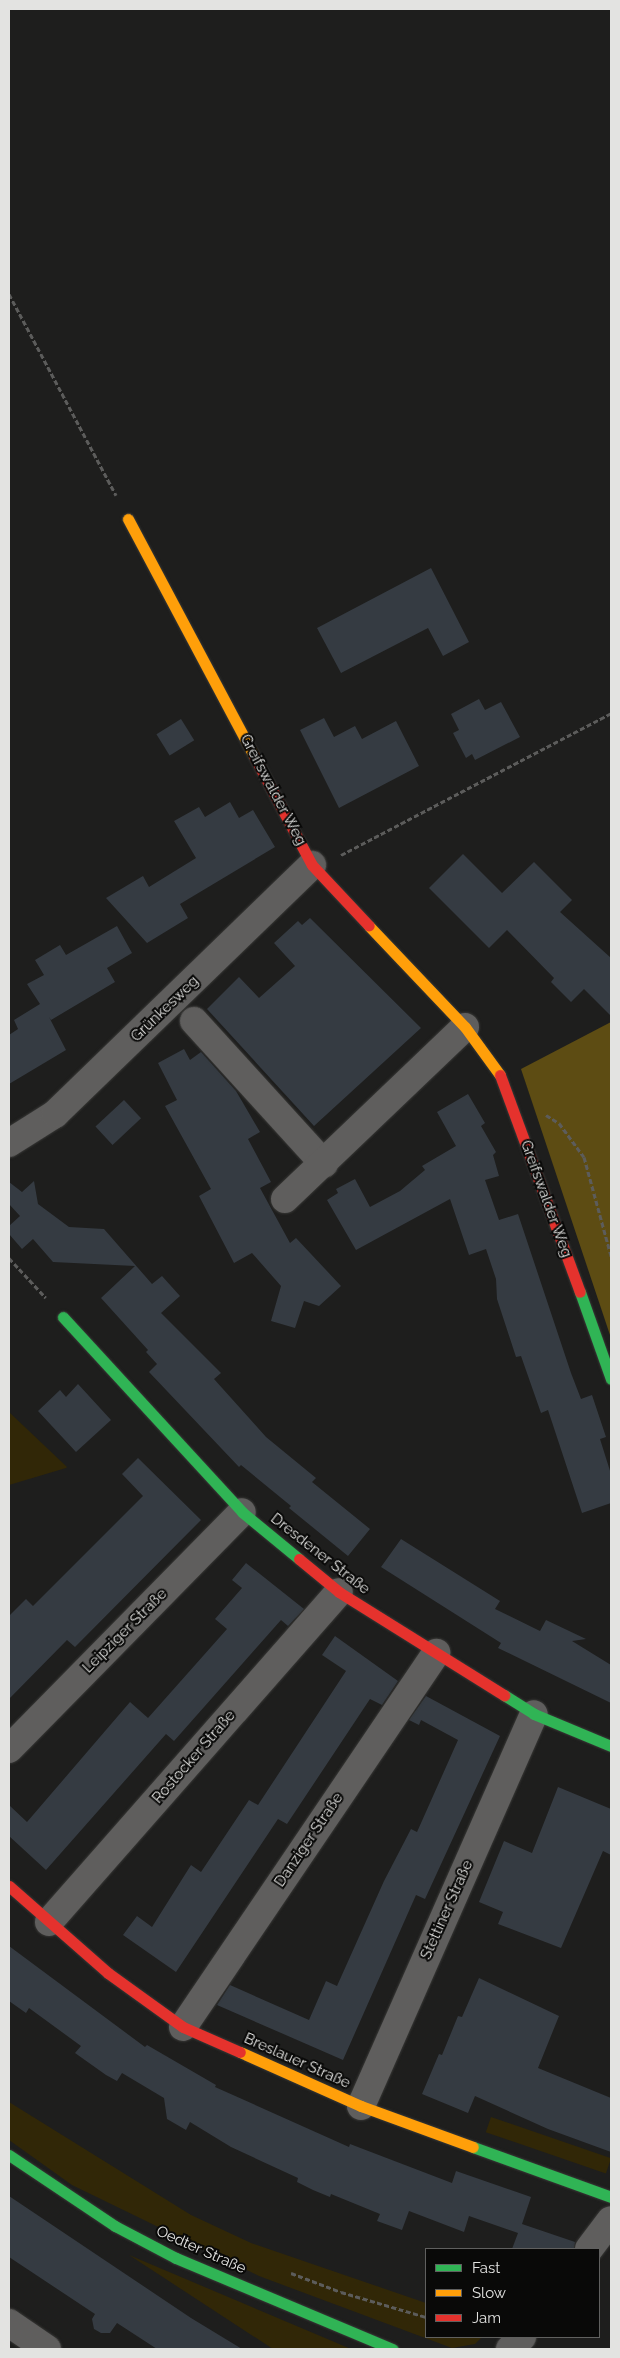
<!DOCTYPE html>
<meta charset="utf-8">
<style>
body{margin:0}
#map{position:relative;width:620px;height:2358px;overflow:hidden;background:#1e1e1d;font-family:Raleway,sans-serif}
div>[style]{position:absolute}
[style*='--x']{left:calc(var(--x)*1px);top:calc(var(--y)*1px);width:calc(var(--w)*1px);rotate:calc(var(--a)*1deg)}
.green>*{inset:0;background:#312707;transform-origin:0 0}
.forest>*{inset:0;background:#5d4c13}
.building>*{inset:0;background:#353b42;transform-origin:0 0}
.path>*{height:3px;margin-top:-1.5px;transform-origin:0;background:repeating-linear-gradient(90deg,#5c5c5b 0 5px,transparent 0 7.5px)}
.roads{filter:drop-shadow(0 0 1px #383836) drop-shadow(0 0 1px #383836)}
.street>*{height:28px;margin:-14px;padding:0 14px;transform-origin:14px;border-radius:14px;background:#5f5e5d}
.fast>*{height:11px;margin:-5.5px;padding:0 5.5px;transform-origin:5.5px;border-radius:5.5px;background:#30b455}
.slow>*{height:11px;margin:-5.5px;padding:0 5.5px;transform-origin:5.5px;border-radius:5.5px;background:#ff9f0a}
.jam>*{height:11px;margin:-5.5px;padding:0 5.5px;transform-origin:5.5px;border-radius:5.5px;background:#e5322d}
span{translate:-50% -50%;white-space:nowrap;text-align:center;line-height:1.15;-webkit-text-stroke:4px #090908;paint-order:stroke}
.street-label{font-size:15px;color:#e3e3e1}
.frame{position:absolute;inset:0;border:10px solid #e3e3e1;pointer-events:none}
.legend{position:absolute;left:425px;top:2248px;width:175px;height:90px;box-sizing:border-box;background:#090908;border:1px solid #60605f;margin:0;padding:6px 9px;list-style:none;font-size:15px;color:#e3e3e1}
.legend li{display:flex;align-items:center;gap:10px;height:25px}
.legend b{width:25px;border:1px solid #60605f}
</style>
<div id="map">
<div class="green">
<div style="clip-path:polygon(9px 1412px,67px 1467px,66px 1468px,9px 1485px)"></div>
<div style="clip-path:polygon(9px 2102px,191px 2215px,251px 2243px,426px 2303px,426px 2337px,482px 2337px,475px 2344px,452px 2348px,259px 2276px,72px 2185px,9px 2140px)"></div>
<div style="left:491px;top:2117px;width:127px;height:16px;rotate:19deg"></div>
<div style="clip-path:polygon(129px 2255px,351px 2349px,273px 2349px)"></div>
</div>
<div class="forest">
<div style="clip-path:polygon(611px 1022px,611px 1338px,521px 1069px)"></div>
</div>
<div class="building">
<div style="clip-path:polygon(431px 568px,469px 642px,443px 656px,428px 628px,341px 673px,317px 628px)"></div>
<div style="clip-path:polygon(479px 699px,485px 710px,501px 702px,520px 737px,475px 760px,472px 754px,466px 758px,453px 733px,459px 730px,451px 714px)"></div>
<div style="clip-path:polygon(324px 718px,334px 737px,355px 726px,362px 739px,396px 721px,419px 766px,339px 808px,300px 730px)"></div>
<div style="left:181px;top:719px;width:25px;height:29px;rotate:58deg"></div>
<div style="clip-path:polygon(230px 802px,239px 818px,253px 810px,275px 847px,180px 904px,188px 918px,147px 943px,106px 898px,143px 876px,149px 887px,196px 858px,174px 821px,199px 807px,205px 817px)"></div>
<div style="clip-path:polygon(463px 854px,502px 893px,534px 862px,572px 900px,560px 912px,611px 958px,611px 1016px,584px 989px,571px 1002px,551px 982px,554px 978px,507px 930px,489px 948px,429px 888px)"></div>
<div style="clip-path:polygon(310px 918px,421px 1028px,314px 1126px,207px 1009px,239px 977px,259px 998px,295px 966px,274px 943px,298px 921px,302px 925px)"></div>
<div style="clip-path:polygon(117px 926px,132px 953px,107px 968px,115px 982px,51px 1020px,49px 1017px,66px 1050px,9px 1084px,9px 1035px,18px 1029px,14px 1020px,40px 1004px,27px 984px,44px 975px,35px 960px,60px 945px,66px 955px)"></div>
<div style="clip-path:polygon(184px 1049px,190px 1060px,201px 1052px,236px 1091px,260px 1132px,248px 1139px,271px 1182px,260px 1188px,290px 1243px,296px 1238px,341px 1286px,319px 1306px,304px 1301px,295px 1328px,271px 1321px,281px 1286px,252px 1253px,234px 1263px,199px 1196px,211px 1189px,165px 1106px,177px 1100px,158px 1063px)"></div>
<div style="clip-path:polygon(468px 1094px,485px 1123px,481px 1126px,496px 1152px,493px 1155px,499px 1176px,485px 1180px,499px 1220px,518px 1214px,571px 1373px,581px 1399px,592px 1395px,606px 1437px,600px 1439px,611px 1474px,611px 1503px,582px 1513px,548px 1410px,541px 1413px,521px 1356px,516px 1357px,497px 1299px,496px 1279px,486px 1249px,469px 1255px,450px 1199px,356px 1250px,327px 1200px,338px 1193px,336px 1189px,355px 1179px,370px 1207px,400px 1191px,425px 1170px,422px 1166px,456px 1146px,437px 1112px)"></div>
<div style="left:124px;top:1100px;width:25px;height:39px;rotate:47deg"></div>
<div style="clip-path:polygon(34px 1181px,38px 1204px,69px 1227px,104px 1229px,152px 1284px,162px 1276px,180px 1296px,161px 1313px,221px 1373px,214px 1379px,266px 1437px,316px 1478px,312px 1482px,370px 1529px,348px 1556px,289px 1508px,291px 1506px,241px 1465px,239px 1467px,149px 1372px,157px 1364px,146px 1352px,148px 1350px,101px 1298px,135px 1266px,53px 1262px,33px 1239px,22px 1249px,9px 1234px,9px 1226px,20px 1216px,9px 1204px,9px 1182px,22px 1192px)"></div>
<div style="clip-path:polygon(78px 1384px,111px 1420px,76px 1452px,38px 1411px,60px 1390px,66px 1397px)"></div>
<div style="clip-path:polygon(138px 1458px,201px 1520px,75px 1647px,67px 1640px,9px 1699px,9px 1616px,26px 1599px,33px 1606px,143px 1496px,122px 1474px)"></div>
<div style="clip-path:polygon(401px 1539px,500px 1601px,495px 1609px,540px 1631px,546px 1620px,586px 1639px,572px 1641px,611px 1665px,611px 1703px,498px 1648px,501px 1643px,381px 1567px)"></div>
<div style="clip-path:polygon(246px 1563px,304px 1609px,288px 1626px,281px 1620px,174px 1741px,166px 1734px,46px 1870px,9px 1836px,9px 1805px,27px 1822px,130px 1702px,148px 1718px,227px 1629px,215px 1619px,242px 1588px,232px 1580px)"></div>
<div style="clip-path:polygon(335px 1636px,398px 1681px,382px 1705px,370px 1699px,287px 1824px,278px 1819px,176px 1972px,123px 1935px,137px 1916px,152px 1927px,191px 1865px,201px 1872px,249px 1800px,258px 1805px,346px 1671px,322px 1655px)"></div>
<div style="clip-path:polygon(426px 1696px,500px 1736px,425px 1899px,416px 1895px,343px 2060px,217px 2005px,230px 1985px,309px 2020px,326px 1981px,337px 1986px,384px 1881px,411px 1829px,417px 1832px,458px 1740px,421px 1720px,419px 1725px,409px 1720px)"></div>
<div style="clip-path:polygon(558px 1787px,611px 1809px,611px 1855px,603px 1851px,561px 1948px,498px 1924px,503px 1912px,479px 1902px,504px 1841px,532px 1853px)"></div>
<div style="clip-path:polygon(9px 1946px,145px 2047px,147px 2045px,216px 2085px,215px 2087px,349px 2147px,350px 2144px,452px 2183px,456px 2171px,531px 2197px,522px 2224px,575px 2242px,574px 2249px,512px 2249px,518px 2233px,469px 2216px,464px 2232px,409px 2211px,402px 2230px,377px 2221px,380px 2214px,331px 2194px,330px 2197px,313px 2190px,297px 2182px,298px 2178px,231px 2147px,190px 2122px,186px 2130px,167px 2119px,164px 2098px,122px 2073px,117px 2081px,106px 2075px,75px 2053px,81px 2046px,29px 2008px,26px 2013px,9px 2001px)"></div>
<div style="clip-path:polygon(479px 1978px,559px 2016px,538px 2068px,611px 2098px,611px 2152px,548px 2129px,475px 2096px,468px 2113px,422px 2094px,439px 2054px,442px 2055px,458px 2016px,462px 2017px)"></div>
<div style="clip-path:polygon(9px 2196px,191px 2318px,242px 2349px,157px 2349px,117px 2323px,110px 2333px,101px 2333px,94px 2329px,92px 2319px,95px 2314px,9px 2257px)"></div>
</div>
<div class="path">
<div style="--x:9;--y:294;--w:228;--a:62"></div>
<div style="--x:341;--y:855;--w:305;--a:-27.7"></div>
<div style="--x:546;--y:1115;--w:15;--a:32"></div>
<div style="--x:559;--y:1123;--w:42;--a:53.7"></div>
<div style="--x:584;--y:1157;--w:103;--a:74.7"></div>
<div style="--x:9;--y:1258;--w:54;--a:47.2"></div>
<div style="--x:291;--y:2273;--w:53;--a:20.8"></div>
<div style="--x:341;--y:2292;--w:89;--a:16.4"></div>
</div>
<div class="roads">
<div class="street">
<div style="--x:194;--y:1021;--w:193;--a:47.7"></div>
<div style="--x:9;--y:1143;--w:54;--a:-32.2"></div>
<div style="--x:55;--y:1114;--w:358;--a:-44.1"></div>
<div style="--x:285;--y:1199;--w:249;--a:-43.7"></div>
<div style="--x:9;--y:1749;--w:332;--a:-45.5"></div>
<div style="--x:49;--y:1922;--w:439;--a:-48.7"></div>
<div style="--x:183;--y:2027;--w:452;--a:-55.9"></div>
<div style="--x:361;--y:2106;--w:428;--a:-66.2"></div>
<div style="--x:589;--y:2249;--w:36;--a:-53"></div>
<div style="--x:9;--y:2323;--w:46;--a:34.4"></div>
<div style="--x:510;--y:2349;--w:17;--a:-45"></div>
</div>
<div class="fast">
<div style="--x:580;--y:1292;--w:92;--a:70.4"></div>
<div style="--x:63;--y:1317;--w:265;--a:47.4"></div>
<div style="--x:242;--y:1512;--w:74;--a:39.5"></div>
<div style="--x:504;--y:1695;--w:36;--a:32"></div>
<div style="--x:534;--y:1714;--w:83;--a:22.6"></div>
<div style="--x:473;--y:2147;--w:147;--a:19.9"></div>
<div style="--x:9;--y:2155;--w:128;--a:33.8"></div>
<div style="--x:115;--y:2226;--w:69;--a:27.7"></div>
<div style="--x:176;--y:2258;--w:235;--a:22.8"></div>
</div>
<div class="slow">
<div style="--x:128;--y:519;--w:268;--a:62"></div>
<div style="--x:369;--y:926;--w:139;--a:46.5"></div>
<div style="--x:465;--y:1027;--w:59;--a:53.9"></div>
<div style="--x:240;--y:2052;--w:133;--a:24.1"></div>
<div style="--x:361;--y:2106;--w:119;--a:20.1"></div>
</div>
<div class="jam">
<div style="--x:254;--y:756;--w:123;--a:62"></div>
<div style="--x:312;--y:865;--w:83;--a:46.9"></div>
<div style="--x:500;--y:1075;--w:231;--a:69.8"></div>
<div style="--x:299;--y:1559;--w:52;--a:39.5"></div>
<div style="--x:339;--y:1592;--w:195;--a:32"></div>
<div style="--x:9;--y:1886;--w:132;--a:41.3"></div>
<div style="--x:108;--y:1973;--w:92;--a:35.8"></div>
<div style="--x:183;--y:2027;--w:62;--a:23.7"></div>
</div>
</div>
<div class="street-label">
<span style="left:273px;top:790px;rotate:62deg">Greifswalder Weg</span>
<span style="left:165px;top:1009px;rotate:-44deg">Grünkesweg</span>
<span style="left:546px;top:1199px;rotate:70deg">Greifswalder Weg</span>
<span style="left:320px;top:1554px;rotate:38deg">Dresdener Straße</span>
<span style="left:125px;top:1631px;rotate:-45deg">Leipziger Straße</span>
<span style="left:194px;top:1757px;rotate:-49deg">Rostocker Straße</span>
<span style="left:309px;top:1840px;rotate:-56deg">Danziger Straße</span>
<span style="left:447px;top:1910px;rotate:-66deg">Stettiner Straße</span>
<span style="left:297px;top:2061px;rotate:24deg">Breslauer Straße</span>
<span style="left:201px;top:2250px;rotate:24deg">Oedter Straße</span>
</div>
<div class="frame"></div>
<ul class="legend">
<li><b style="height:6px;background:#30b455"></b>Fast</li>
<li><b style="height:6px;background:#ff9f0a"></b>Slow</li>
<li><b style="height:6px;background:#e5322d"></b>Jam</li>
</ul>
</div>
